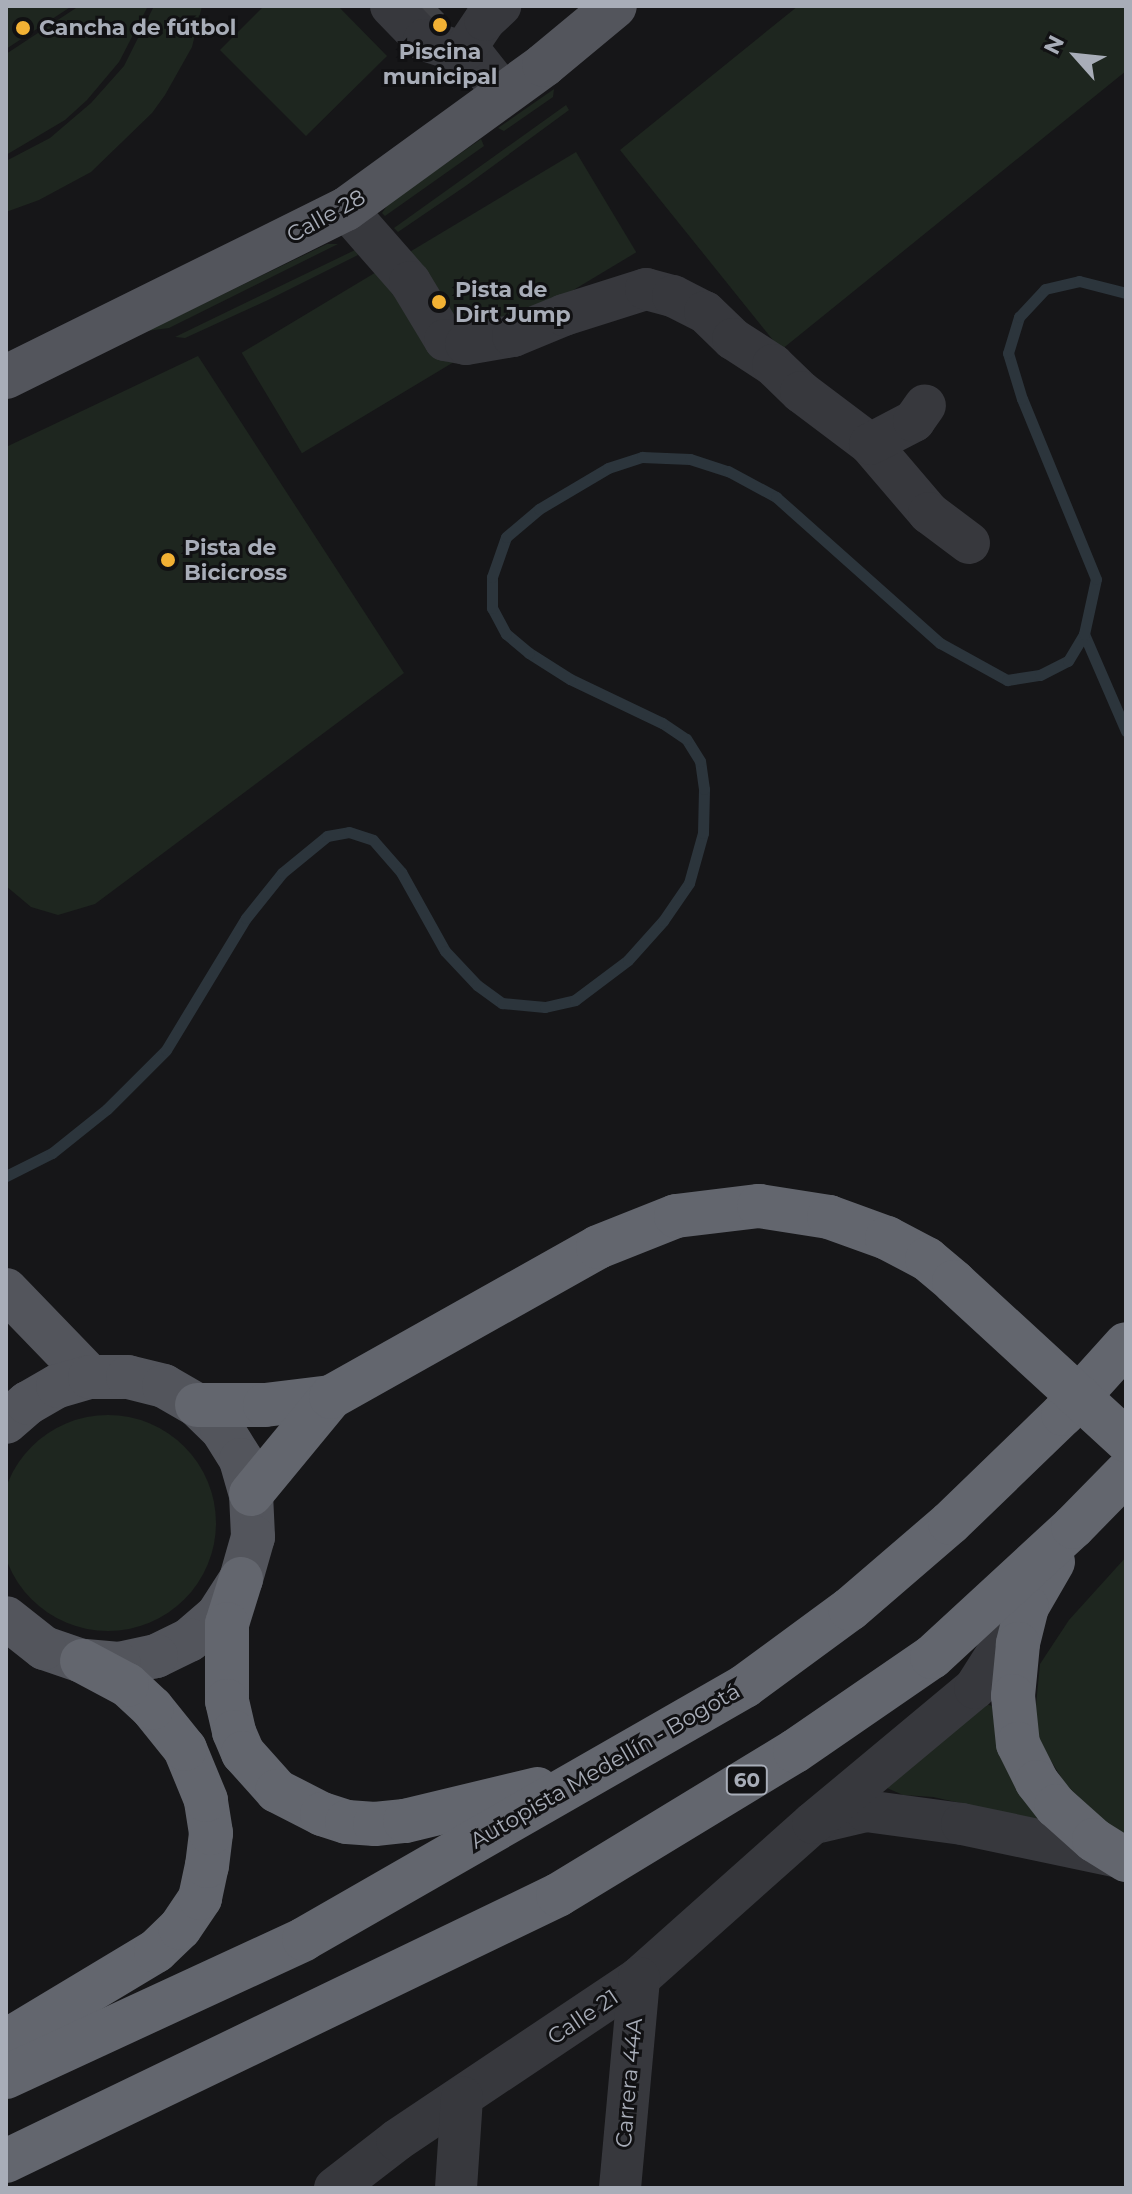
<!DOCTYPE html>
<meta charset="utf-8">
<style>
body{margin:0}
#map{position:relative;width:1132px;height:2194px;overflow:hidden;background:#161618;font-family:Montserrat,sans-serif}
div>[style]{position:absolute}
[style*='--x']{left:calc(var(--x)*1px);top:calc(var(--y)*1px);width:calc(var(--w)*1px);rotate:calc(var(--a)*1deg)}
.green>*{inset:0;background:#1e261f;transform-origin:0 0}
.round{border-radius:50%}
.stream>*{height:11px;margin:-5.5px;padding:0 5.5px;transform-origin:5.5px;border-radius:5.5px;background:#2c353c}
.building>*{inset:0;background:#404145}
.minor>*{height:42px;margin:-21px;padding:0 21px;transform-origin:21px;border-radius:21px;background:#37383d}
.major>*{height:44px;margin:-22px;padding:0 22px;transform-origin:22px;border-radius:22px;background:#53555c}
.highway>*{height:44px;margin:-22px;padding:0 22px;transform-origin:22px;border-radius:22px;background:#63666e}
.highway-bridge>*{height:44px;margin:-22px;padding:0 22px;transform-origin:22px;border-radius:22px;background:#63666e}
.dots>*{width:22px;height:22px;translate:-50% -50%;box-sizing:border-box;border:4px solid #111113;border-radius:50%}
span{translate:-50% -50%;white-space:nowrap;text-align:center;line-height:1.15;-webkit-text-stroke:6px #111113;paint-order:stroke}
.shield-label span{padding:2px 6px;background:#111113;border:2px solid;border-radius:6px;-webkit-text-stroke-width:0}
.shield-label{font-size:20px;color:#a8adb8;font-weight:700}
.poi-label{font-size:22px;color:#a8adb8;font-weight:700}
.left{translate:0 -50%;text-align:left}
.street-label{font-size:22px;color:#a8adb8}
.frame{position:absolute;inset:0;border:8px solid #a8adb8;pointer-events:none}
.north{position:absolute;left:1036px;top:16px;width:80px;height:80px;-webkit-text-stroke:6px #111113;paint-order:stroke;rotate:297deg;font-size:22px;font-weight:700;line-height:32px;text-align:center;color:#a8adb8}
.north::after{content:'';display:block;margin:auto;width:28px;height:36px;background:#a8adb8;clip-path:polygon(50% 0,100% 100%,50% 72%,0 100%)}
</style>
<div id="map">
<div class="green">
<div style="clip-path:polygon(6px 6px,72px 6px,6px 49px)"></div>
<div style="clip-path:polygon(79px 6px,148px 6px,119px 62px,87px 100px,65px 120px,6px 155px,6px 54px)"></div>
<div style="clip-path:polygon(154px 6px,202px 6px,192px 47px,165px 95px,152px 113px,91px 172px,39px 200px,6px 212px,6px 161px,50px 138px,91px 103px,124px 66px)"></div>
<div style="clip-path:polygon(264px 6px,338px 6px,387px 56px,306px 136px,220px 50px)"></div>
<div style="clip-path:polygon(798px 6px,1126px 6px,1126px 71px,781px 350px,620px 150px)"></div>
<div style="clip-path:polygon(554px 89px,553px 97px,504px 131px,498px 128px)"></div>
<div style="clip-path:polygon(566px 105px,569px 110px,467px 185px,398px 232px,394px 228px)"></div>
<div style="clip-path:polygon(481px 139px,484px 146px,385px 216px,382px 213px,389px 203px)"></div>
<div style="left:576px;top:152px;width:117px;height:390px;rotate:59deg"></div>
<div style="clip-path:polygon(327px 244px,338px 244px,169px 328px,147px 331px)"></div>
<div style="clip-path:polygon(355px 250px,358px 255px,268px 300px,185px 338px,175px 337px)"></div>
<div style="clip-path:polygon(198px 356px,404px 673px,95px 904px,58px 915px,31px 907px,6px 886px,6px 447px)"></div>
<div class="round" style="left:0;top:1415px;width:216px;height:216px"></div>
<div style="clip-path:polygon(1126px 1557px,1126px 1837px,1114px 1830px,1066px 1785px,1040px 1743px,1035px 1715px,1040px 1664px,1069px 1620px)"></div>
<div style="clip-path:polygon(984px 1703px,992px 1706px,996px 1738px,1039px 1820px,933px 1797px,903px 1795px,887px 1788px)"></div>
</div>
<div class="stream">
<div style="--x:1084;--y:634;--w:106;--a:66.6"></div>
<div style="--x:6;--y:1176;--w:51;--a:-26.6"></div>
<div style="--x:52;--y:1153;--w:70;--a:-38.7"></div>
<div style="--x:107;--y:1109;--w:83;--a:-45"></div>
<div style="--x:166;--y:1050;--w:154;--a:-58.8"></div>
<div style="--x:246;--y:918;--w:58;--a:-51.3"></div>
<div style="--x:282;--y:873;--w:58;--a:-39.4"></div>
<div style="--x:327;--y:836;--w:22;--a:-10"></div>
<div style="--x:349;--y:832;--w:25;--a:18"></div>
<div style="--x:373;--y:840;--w:43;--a:48.8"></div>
<div style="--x:401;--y:872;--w:90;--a:60.9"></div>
<div style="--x:445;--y:951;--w:47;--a:46.7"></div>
<div style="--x:477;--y:985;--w:31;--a:36"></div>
<div style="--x:502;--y:1003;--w:43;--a:5.3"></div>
<div style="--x:545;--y:1007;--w:31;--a:-13"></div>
<div style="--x:575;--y:1000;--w:66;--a:-37"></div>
<div style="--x:628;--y:960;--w:52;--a:-48.1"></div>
<div style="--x:663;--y:921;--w:46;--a:-55.6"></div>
<div style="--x:689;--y:883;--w:52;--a:-74.4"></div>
<div style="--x:703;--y:833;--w:44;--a:-88.7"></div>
<div style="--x:704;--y:789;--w:28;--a:-98"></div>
<div style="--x:700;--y:761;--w:26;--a:-122"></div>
<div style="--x:686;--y:739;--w:29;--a:-146"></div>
<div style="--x:662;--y:723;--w:102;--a:-154.4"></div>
<div style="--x:570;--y:679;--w:49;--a:-147.6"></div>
<div style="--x:529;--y:653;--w:30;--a:-140"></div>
<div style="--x:506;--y:634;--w:30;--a:-118"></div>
<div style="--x:492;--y:608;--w:31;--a:-90"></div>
<div style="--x:492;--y:577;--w:42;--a:-70.7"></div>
<div style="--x:506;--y:537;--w:43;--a:-40.3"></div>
<div style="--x:539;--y:509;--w:80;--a:-30.7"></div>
<div style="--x:608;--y:468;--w:36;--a:-18"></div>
<div style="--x:642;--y:457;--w:48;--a:2.4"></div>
<div style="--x:690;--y:459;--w:40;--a:18"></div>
<div style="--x:728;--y:471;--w:55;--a:28.4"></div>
<div style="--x:776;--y:497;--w:220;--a:41.7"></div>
<div style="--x:940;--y:643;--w:77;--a:28.9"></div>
<div style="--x:1007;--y:680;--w:33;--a:-9"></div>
<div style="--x:1040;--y:675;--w:31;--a:-27"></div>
<div style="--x:1068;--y:661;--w:31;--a:-59"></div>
<div style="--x:1084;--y:634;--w:56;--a:-77.7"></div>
<div style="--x:1096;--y:579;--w:195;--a:-112.3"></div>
<div style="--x:1022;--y:399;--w:48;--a:-106.9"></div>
<div style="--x:1008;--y:353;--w:38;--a:-73"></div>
<div style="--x:1019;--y:317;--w:38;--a:-47"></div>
<div style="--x:1045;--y:289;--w:35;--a:-13"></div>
<div style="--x:1079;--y:281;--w:49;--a:14.3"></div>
</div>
<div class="building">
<div style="clip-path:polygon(415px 6px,436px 6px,444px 14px,434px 25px)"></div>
</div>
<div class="minor">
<div style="--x:391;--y:6;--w:47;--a:45.9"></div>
<div style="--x:424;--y:40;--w:52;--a:17.7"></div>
<div style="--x:474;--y:56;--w:48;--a:51.7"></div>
<div style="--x:464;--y:51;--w:37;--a:-56"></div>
<div style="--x:485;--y:20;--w:21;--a:-43"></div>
<div style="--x:346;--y:209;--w:97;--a:48.8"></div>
<div style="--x:410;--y:282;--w:68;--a:58.9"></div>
<div style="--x:445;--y:340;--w:21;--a:11"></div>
<div style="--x:466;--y:344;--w:48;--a:-9.7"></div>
<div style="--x:513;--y:336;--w:55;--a:-22.4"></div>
<div style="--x:564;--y:315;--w:86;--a:-17.6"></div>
<div style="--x:646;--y:289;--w:28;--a:15"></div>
<div style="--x:673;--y:296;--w:36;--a:27"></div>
<div style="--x:705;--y:312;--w:39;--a:44"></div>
<div style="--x:733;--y:339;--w:48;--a:33"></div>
<div style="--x:773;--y:365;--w:39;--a:44"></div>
<div style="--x:801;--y:392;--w:86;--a:37"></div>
<div style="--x:870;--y:444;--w:91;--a:49.5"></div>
<div style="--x:929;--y:513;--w:50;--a:36.9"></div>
<div style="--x:870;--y:444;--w:50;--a:-27.6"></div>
<div style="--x:914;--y:421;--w:19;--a:-55"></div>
<div style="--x:819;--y:1822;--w:48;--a:-13.2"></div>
<div style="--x:866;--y:1811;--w:97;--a:7.7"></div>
<div style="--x:962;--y:1824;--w:159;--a:11.9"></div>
<div style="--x:335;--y:2188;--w:78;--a:-37.7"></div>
<div style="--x:397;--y:2140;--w:291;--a:-33.8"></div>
<div style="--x:639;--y:1978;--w:233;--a:-41.7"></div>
<div style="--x:813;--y:1823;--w:211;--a:-39.8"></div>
<div style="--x:975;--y:1688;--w:93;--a:-57.7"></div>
<div style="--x:456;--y:2188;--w:91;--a:-86.2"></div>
<div style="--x:620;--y:2188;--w:211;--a:-84.8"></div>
</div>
<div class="major">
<div style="--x:6;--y:377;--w:379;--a:-26.3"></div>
<div style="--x:346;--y:209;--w:245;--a:-36"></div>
<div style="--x:544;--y:65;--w:92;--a:-39.7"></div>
<div style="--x:6;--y:1290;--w:121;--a:46"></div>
<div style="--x:6;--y:1422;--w:29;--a:-41"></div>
<div style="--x:28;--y:1403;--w:34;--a:-30"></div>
<div style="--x:58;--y:1386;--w:33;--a:-16"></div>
<div style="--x:90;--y:1377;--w:38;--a:0"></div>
<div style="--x:128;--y:1377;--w:37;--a:14"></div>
<div style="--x:164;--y:1386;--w:38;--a:30"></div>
<div style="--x:197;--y:1405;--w:35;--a:44"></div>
<div style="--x:222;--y:1429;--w:36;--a:58"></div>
<div style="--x:241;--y:1460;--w:35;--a:74"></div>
<div style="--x:251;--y:1494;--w:43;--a:87.3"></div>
<div style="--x:253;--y:1537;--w:44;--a:105.9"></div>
<div style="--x:241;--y:1579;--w:43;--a:122.6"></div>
<div style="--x:218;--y:1615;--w:38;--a:139"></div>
<div style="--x:189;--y:1640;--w:37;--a:154"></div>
<div style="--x:156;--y:1656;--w:38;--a:168"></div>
<div style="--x:119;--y:1664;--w:37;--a:-175"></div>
<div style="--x:82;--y:1661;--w:40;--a:-161.1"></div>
<div style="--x:44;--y:1648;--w:48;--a:-141.7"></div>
</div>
<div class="highway">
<div style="--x:197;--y:1405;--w:68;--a:0"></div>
<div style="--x:265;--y:1405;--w:66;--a:-6.9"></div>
<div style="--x:251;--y:1494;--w:126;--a:-50.5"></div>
<div style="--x:331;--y:1397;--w:306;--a:-29.3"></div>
<div style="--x:598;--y:1247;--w:84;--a:-21.7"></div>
<div style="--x:676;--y:1216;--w:84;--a:-6.9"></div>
<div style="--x:759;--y:1206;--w:71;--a:8.9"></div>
<div style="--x:829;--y:1217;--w:62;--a:19.9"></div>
<div style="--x:887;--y:1238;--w:45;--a:27.7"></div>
<div style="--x:927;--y:1259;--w:35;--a:40"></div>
<div style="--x:1053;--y:1562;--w:52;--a:120"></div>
<div style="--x:1027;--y:1607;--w:38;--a:104"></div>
<div style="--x:1018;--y:1644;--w:52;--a:95.5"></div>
<div style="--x:1013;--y:1696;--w:48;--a:84.1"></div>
<div style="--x:1018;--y:1744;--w:42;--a:63.4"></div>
<div style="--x:1037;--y:1782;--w:31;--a:52"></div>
<div style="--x:1056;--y:1806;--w:51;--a:41.8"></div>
<div style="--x:1094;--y:1840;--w:38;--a:32"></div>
<div style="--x:241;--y:1579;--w:47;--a:107.3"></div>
<div style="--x:227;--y:1624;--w:77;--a:90"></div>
<div style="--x:227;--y:1701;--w:32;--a:77"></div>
<div style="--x:234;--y:1732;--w:23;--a:67"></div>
<div style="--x:243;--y:1753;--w:51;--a:48.2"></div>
<div style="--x:277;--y:1791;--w:51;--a:27.1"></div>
<div style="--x:322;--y:1814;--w:26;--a:18"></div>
<div style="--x:347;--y:1822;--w:28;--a:4"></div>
<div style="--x:375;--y:1824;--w:30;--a:-6"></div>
<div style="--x:405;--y:1821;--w:136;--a:-13.6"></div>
<div style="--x:6;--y:2041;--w:175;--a:-31"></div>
<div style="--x:156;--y:1951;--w:33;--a:-44"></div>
<div style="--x:180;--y:1928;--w:36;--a:-56"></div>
<div style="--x:200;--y:1898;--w:33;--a:-78"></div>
<div style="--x:207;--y:1866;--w:33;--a:-83"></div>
<div style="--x:211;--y:1833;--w:33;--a:-99"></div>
<div style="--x:206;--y:1800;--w:55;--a:-112.4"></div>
<div style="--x:185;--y:1749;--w:53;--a:-128.8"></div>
<div style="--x:152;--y:1708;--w:34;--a:-137"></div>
<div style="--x:127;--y:1685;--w:51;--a:-151.9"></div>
<div style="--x:6;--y:2077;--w:328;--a:-24.8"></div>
<div style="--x:304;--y:1939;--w:508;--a:-29.84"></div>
<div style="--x:745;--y:1686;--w:130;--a:-36.3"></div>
<div style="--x:850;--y:1609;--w:132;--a:-40.7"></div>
<div style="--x:950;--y:1523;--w:157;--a:-44"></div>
<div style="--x:1063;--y:1414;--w:94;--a:-48"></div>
<div style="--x:6;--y:2161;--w:613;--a:-25.73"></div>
<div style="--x:558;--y:1895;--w:277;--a:-31.3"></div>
<div style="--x:795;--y:1751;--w:166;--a:-34.5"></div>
<div style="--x:932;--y:1657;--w:192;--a:-42.7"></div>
<div style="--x:1073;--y:1527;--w:76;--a:-45.5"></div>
</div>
<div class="highway-bridge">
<div style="--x:954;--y:1282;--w:234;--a:42.6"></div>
</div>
<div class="dots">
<div style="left:440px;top:25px;background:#f2b134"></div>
<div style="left:23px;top:28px;background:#f2b134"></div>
<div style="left:439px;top:302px;background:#f2b134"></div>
<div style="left:168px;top:560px;background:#f2b134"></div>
</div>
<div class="shield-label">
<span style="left:747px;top:1780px">60</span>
</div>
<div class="poi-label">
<span class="left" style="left:39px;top:28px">Cancha de fútbol</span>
<span style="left:440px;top:64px">Piscina<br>municipal</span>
<span class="left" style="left:455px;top:302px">Pista de<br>Dirt Jump</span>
<span class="left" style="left:184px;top:560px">Pista de<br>Bicicross</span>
</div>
<div class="street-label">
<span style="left:326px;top:216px;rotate:-29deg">Calle 28</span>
<span style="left:605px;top:1766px;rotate:-30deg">Autopista Medellín - Bogotá</span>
<span style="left:583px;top:2017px;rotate:-34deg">Calle 21</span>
<span style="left:629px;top:2083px;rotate:-85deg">Carrera 44A</span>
</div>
<div class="frame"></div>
<div class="north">N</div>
</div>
